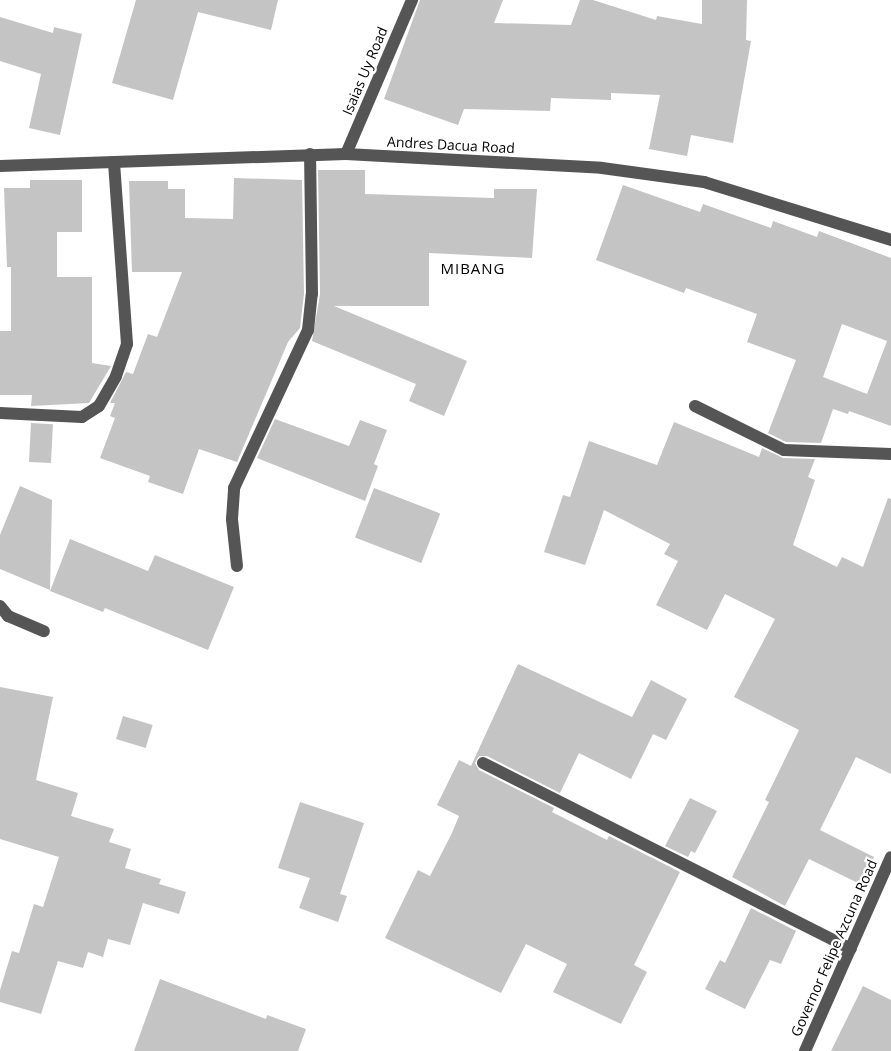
<!DOCTYPE html>
<style>
body{margin:0}
#map{position:relative;width:891px;height:1051px;overflow:hidden;background:#fff;font-family:"Open Sans",sans-serif}
div>[style]{position:absolute}
[style*='--x']{left:calc(var(--x)*1px);top:calc(var(--y)*1px);width:calc(var(--w)*1px);rotate:calc(var(--a)*1deg)}
.building>*{inset:0;background:#c4c4c4;transform-origin:0 0}
.minor>*{height:12px;margin:-6px;padding:0 6px;transform-origin:6px;border-radius:6px;background:#555}
span{translate:-50% -50%;white-space:nowrap;text-align:center;line-height:1.15;-webkit-text-stroke:4.5px #fff;paint-order:stroke}
.street-label{font-size:14px;color:#000}
.neighbourhood-label{font-size:15px;color:#000;letter-spacing:1px}
</style>
<div id="map">
<div class="building">
<div style="clip-path:polygon(136px 0,278px 0,271px 30px,198px 12px,173px 100px,112px 83px)"></div>
<div style="clip-path:polygon(420px 0,503px 0,494px 23px,571px 25px,580px 0,593px 0,656px 20px,657px 16px,702px 24px,702px 0,747px 0,746px 40px,751px 41px,733px 143px,691px 135px,687px 156px,649px 149px,660px 95px,611px 93px,611px 100px,551px 98px,550px 111px,464px 109px,458px 125px,384px 99px)"></div>
<div style="clip-path:polygon(0 17px,53px 33px,54px 27px,82px 34px,60px 135px,29px 128px,41px 74px,0 61px)"></div>
<div style="clip-path:polygon(318px 170px,365px 170px,365px 194px,494px 198px,494px 189px,537px 189px,532px 258px,429px 253px,429px 306px,334px 306px,467px 361px,444px 416px,409px 401px,416px 384px,312px 341px,320px 294px)"></div>
<div style="clip-path:polygon(234px 178px,302px 180px,304px 294px,300px 328px,288px 342px,237px 462px,199px 449px,183px 494px,148px 482px,150px 476px,100px 458px,115px 418px,110px 416px,115px 403px,110px 403px,126px 372px,133px 374px,148px 334px,157px 337px,182px 272px,132px 272px,129px 181px,168px 181px,168px 189px,185px 189px,185px 218px,233px 219px)"></div>
<div style="clip-path:polygon(30px 180px,82px 180px,82px 232px,57px 232px,57px 277px,92px 277px,92px 363px,111px 366px,89px 403px,31px 406px,32px 395px,0 395px,0 331px,11px 331px,11px 267px,7px 267px,4px 188px,30px 188px)"></div>
<div style="clip-path:polygon(evenodd,623px 185px,700px 212px,703px 204px,771px 228px,773px 221px,817px 237px,819px 231px,891px 258px,891px 426px,849px 411px,848px 414px,833px 409px,821px 443px,786px 442px,768px 433px,796px 360px,747px 342px,757px 314px,686px 288px,684px 293px,596px 260px,623px 185px,842px 324px,887px 341px,867px 394px,823px 377px,842px 324px)"></div>
<div style="clip-path:polygon(275px 419px,349px 446px,360px 420px,387px 430px,374px 464px,378px 466px,365px 501px,257px 458px)"></div>
<div style="clip-path:polygon(674px 422px,759px 457px,762px 448px,783px 458px,815px 459px,808px 477px,815px 480px,793px 545px,837px 567px,842px 557px,863px 567px,888px 498px,891px 499px,891px 774px,856px 757px,820px 830px,874px 857px,860px 884px,809px 859px,785px 906px,732px 877px,769px 802px,765px 800px,799px 730px,734px 697px,775px 619px,725px 594px,707px 630px,656px 605px,678px 561px,664px 554px,670px 544px,604px 510px,585px 565px,544px 552px,563px 495px,570px 497px,589px 441px,657px 465px)"></div>
<div style="left:31px;top:423px;width:22px;height:39px;rotate:3deg"></div>
<div style="clip-path:polygon(20px 486px,52px 500px,50px 590px,0 569px,0 535px)"></div>
<div style="left:374px;top:488px;width:71px;height:53px;rotate:21deg"></div>
<div style="clip-path:polygon(70px 539px,148px 571px,155px 555px,234px 587px,208px 650px,105px 608px,103px 612px,50px 591px)"></div>
<div style="clip-path:polygon(518px 664px,632px 717px,651px 680px,687px 699px,666px 740px,653px 734px,631px 779px,579px 753px,560px 793px,487px 756px,479px 756px,475px 763px,479px 770px,554px 808px,552px 812px,607px 840px,609px 836px,680px 872px,634px 965px,647px 972px,621px 1024px,553px 992px,567px 964px,526px 944px,501px 993px,385px 938px,418px 870px,430px 876px,451px 835px,459px 816px,437px 805px,459px 760px,471px 766px)"></div>
<div style="clip-path:polygon(0 687px,53px 697px,36px 780px,78px 793px,71px 816px,114px 829px,109px 842px,131px 849px,125px 868px,161px 879px,159px 884px,186px 892px,179px 914px,143px 903px,130px 945px,108px 939px,103px 957px,88px 952px,83px 968px,58px 961px,41px 1014px,0 1002px,0 990px,12px 951px,19px 953px,34px 904px,43px 907px,59px 857px,0 839px)"></div>
<div style="left:123px;top:716px;width:31px;height:24px;rotate:17deg"></div>
<div style="clip-path:polygon(690px 798px,717px 811px,695px 853px,691px 851px,688px 857px,665px 846px)"></div>
<div style="clip-path:polygon(300px 802px,364px 823px,340px 894px,347px 896px,338px 922px,299px 908px,310px 878px,278px 868px)"></div>
<div style="clip-path:polygon(751px 908px,796px 931px,781px 964px,770px 960px,745px 1009px,705px 989px,720px 960px,725px 963px)"></div>
<div style="clip-path:polygon(160px 979px,266px 1019px,267px 1015px,306px 1029px,298px 1051px,134px 1051px)"></div>
<div style="clip-path:polygon(863px 986px,891px 1000px,891px 1051px,831px 1051px)"></div>
</div>
<div class="minor">
<div style="--x:346;--y:154;--w:168;--a:-66.8"></div>
<div style="--x:0;--y:166;--w:346;--a:-2"></div>
<div style="--x:346;--y:154;--w:256;--a:3.1"></div>
<div style="--x:602;--y:168;--w:103;--a:7.8"></div>
<div style="--x:704;--y:182;--w:196;--a:17.2"></div>
<div style="--x:695;--y:406;--w:99;--a:26.3"></div>
<div style="--x:784;--y:450;--w:107;--a:2.1"></div>
<div style="--x:0;--y:413;--w:82;--a:2.8"></div>
<div style="--x:82;--y:417;--w:20;--a:-33"></div>
<div style="--x:99;--y:406;--w:34;--a:-60"></div>
<div style="--x:116;--y:376;--w:34;--a:-71"></div>
<div style="--x:127;--y:344;--w:182;--a:-94.1"></div>
<div style="--x:237;--y:566;--w:47;--a:-96.1"></div>
<div style="--x:232;--y:519;--w:31;--a:-86"></div>
<div style="--x:234;--y:488;--w:174;--a:-64.9"></div>
<div style="--x:308;--y:330;--w:36;--a:-84"></div>
<div style="--x:312;--y:294;--w:140;--a:-90.8"></div>
<div style="--x:0;--y:606;--w:13;--a:51"></div>
<div style="--x:8;--y:616;--w:39;--a:23"></div>
<div style="--x:483;--y:763;--w:412;--a:26.8"></div>
<div style="--x:805;--y:1051;--w:212;--a:-66.1"></div>
</div>
<div class="street-label">
<span style="left:365px;top:71px;rotate:-67deg">Isaias Uy Road</span>
<span style="left:451px;top:145px;rotate:3deg">Andres Dacua Road</span>
<span style="left:834px;top:948px;rotate:-66deg">Governor Felipe Azcuna Road</span>
</div>
<div class="neighbourhood-label">
<span style="left:473px;top:269px">MIBANG</span>
</div>
</div>
